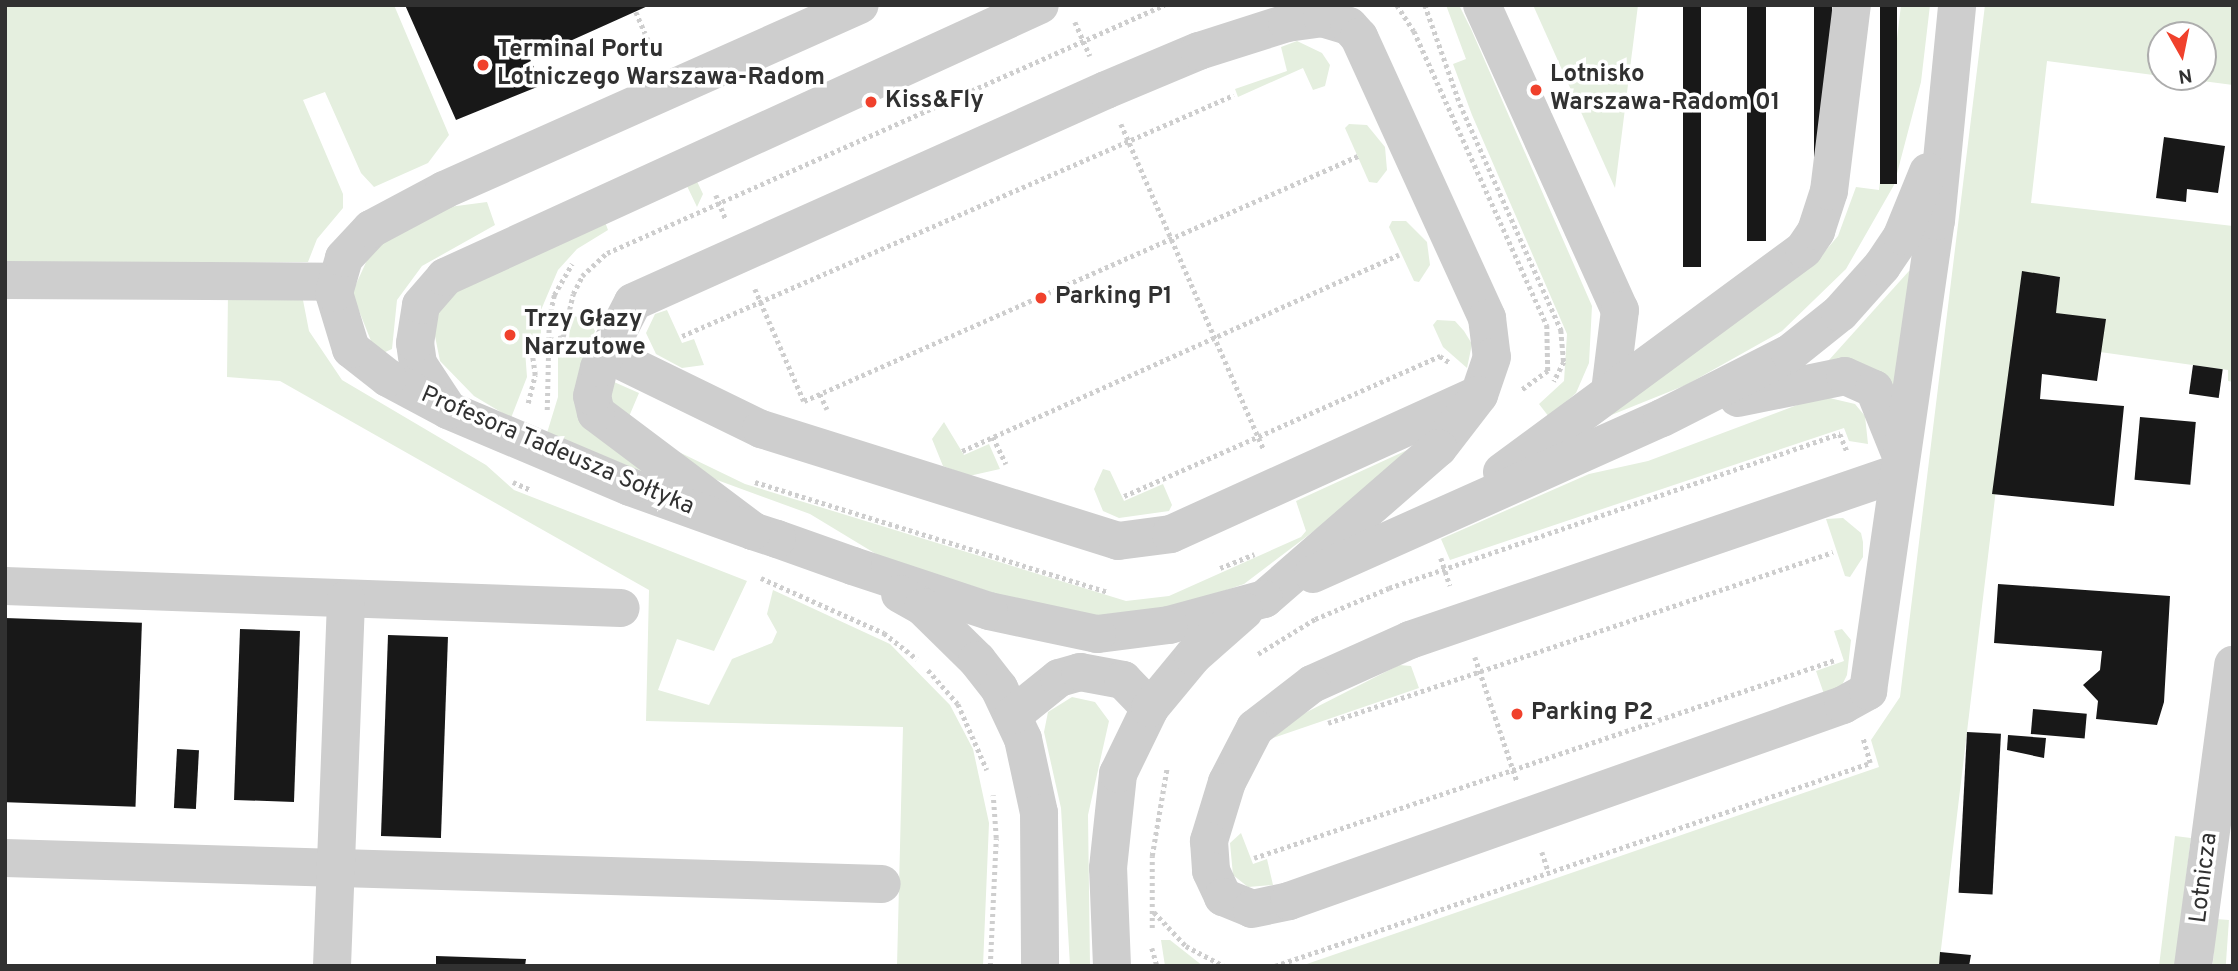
<!DOCTYPE html>
<meta charset="utf-8">
<style>
body{margin:0}
#map{position:relative;width:2238px;height:971px;overflow:hidden;background:#fff;font-family:Overpass,sans-serif}
div>[style]{position:absolute}
[style*='--x']{left:calc(var(--x)*1px);top:calc(var(--y)*1px);width:calc(var(--w)*1px);rotate:calc(var(--a)*1deg)}
.green>*{inset:0;background:#e5efdf;transform-origin:0 0}
.building>*{inset:0;background:#181818;transform-origin:0 0}
.path>*{height:4.5px;margin-top:-2.25px;transform-origin:0;background:repeating-linear-gradient(90deg,#cecece 0 3.5px,transparent 0 7px)}
.minor>*{height:38px;margin:-19px;padding:0 19px;transform-origin:19px;border-radius:19px;background:#cecece}
.dots>*{width:19px;height:19px;translate:-50% -50%;box-sizing:border-box;border:4px solid #fff;border-radius:50%}
span{translate:-50% -50%;white-space:nowrap;text-align:center;line-height:1.15;-webkit-text-stroke:7px #fff;paint-order:stroke}
.poi-label{font-size:24px;color:#313131;font-weight:700}
.left{translate:0 -50%;text-align:left}
.street-label{font-size:24px;color:#313131}
.frame{position:absolute;inset:0;border:7px solid #313131;pointer-events:none}
.north{position:absolute;left:2147px;top:21px;width:70px;height:70px;box-sizing:border-box;background:#fff;border:2px solid #adadad;border-radius:50%;rotate:171deg;font-size:19px;font-weight:700;line-height:28px;text-align:center;color:#313131}
.north::after{content:'';display:block;margin:auto;width:24px;height:32px;background:#f0412c;clip-path:polygon(50% 0,100% 100%,50% 72%,0 100%)}
</style>
<div id="map">
<div class="green">
<div style="clip-path:polygon(5px 5px,394px 5px,449px 135px,428px 163px,374px 187px,361px 173px,325px 92px,303px 100px,343px 194px,343px 208px,317px 239px,308px 262px,5px 265px)"></div>
<div style="clip-path:polygon(1446px 5px,1459px 5px,1471px 29px,1592px 306px,1589px 363px,1576px 393px,1549px 417px,1539px 404px,1564px 381px,1567px 334px,1472px 115px,1453px 64px,1466px 59px)"></div>
<div style="clip-path:polygon(1533px 5px,1638px 5px,1615px 188px)"></div>
<div style="clip-path:polygon(1901px 5px,1930px 5px,1921px 82px,1894px 185px,1846px 269px,1782px 331px,1686px 385px,1604px 418px,1815px 263px,1838px 236px,1856px 187px,1879px 190px)"></div>
<div style="clip-path:polygon(1985px 5px,2233px 5px,2233px 85px,2172px 77px,2203px 77px,2203px 35px,2161px 35px,2161px 76px,2047px 61px,2031px 203px,2233px 226px,2233px 382px,2228px 381px,2228px 370px,2100px 352px,2056px 313px,2060px 277px,2022px 272px,1939px 966px,1301px 966px,1879px 767px,1871px 740px,1900px 697px)"></div>
<div style="clip-path:polygon(1297px 41px,1322px 53px,1330px 65px,1325px 86px,1313px 90px,1303px 68px,1238px 97px,1235px 89px,1287px 71px,1281px 47px)"></div>
<div style="clip-path:polygon(1349px 124px,1367px 125px,1385px 147px,1387px 170px,1377px 183px,1369px 182px,1345px 128px)"></div>
<div style="clip-path:polygon(693px 173px,703px 194px,697px 207px,687px 186px,605px 222px,608px 230px,577px 249px,558px 270px,541px 310px,541px 334px,524px 337px,527px 377px,511px 418px,474px 396px,440px 361px,432px 321px,453px 288px)"></div>
<div style="clip-path:polygon(487px 202px,495px 225px,422px 266px,397px 300px,392px 349px,383px 353px,373px 346px,352px 293px,373px 247px,449px 207px)"></div>
<div style="clip-path:polygon(1392px 221px,1406px 221px,1427px 242px,1430px 265px,1419px 282px,1414px 281px,1389px 227px)"></div>
<div style="clip-path:polygon(1909px 271px,1914px 272px,1902px 390px,1829px 360px)"></div>
<div style="clip-path:polygon(228px 291px,302px 295px,309px 331px,342px 380px,486px 465px,514px 490px,747px 581px,714px 651px,677px 639px,658px 690px,709px 705px,732px 659px,772px 643px,777px 632px,767px 614px,773px 590px,890px 644px,950px 705px,973px 749px,989px 823px,983px 966px,897px 966px,903px 727px,646px 721px,649px 590px,280px 381px,227px 377px)"></div>
<div style="clip-path:polygon(667px 310px,682px 343px,694px 339px,704px 365px,682px 368px,656px 354px,646px 333px,655px 314px)"></div>
<div style="clip-path:polygon(571px 315px,590px 321px,595px 331px,579px 371px,653px 476px,547px 433px,558px 397px,558px 353px,568px 351px)"></div>
<div style="clip-path:polygon(1437px 320px,1455px 321px,1464px 331px,1472px 344px,1467px 368px,1443px 347px,1433px 325px)"></div>
<div style="clip-path:polygon(614px 382px,639px 393px,625px 426px,745px 484px,1126px 601px,1169px 596px,1301px 537px,1306px 531px,1296px 501px,1416px 446px,1417px 453px,1244px 584px,1151px 616px,1075px 619px,881px 557px,810px 514px,717px 480px,619px 426px,606px 391px)"></div>
<div style="clip-path:polygon(1821px 396px,1855px 404px,1865px 416px,1868px 444px,1849px 441px,1844px 428px,1450px 560px,1441px 539px,1589px 474px,1648px 461px)"></div>
<div style="clip-path:polygon(944px 422px,964px 455px,989px 444px,1000px 469px,969px 476px,943px 466px,932px 439px)"></div>
<div style="clip-path:polygon(1103px 469px,1110px 471px,1124px 501px,1163px 484px,1172px 505px,1169px 511px,1119px 518px,1103px 511px,1094px 489px)"></div>
<div style="clip-path:polygon(1843px 518px,1861px 533px,1863px 542px,1863px 557px,1850px 577px,1845px 576px,1826px 519px)"></div>
<div style="clip-path:polygon(1842px 629px,1851px 640px,1847px 675px,1840px 689px,1824px 694px,1816px 671px,1844px 661px,1834px 631px)"></div>
<div style="clip-path:polygon(1399px 665px,1411px 666px,1419px 688px,1273px 738px,1299px 716px)"></div>
<div style="clip-path:polygon(1072px 697px,1095px 702px,1109px 721px,1088px 815px,1090px 966px,1070px 966px,1061px 808px,1044px 732px,1048px 712px)"></div>
<div style="clip-path:polygon(1241px 833px,1253px 864px,1267px 859px,1273px 885px,1248px 887px,1233px 875px,1230px 843px)"></div>
<div style="left:2175px;top:836px;width:16px;height:131px;rotate:7deg"></div>
<div style="left:2216px;top:919px;width:13px;height:48px;rotate:4deg"></div>
<div style="clip-path:polygon(1161px 940px,1170px 940px,1203px 966px,1165px 966px)"></div>
</div>
<div class="building">
<div style="clip-path:polygon(405px 5px,650px 5px,530px 59px,542px 85px,456px 120px)"></div>
<div style="left:1683px;top:5px;width:18px;height:262px"></div>
<div style="left:1747px;top:5px;width:19px;height:236px"></div>
<div style="left:1814px;top:5px;width:18px;height:182px"></div>
<div style="left:1880px;top:5px;width:17px;height:179px"></div>
<div style="clip-path:polygon(2164px 137px,2225px 146px,2218px 193px,2187px 189px,2186px 202px,2156px 198px)"></div>
<div style="clip-path:polygon(2022px 271px,2060px 277px,2056px 313px,2106px 319px,2097px 381px,2042px 374px,2040px 399px,2124px 406px,2114px 506px,1992px 494px)"></div>
<div style="left:2193px;top:365px;width:30px;height:29px;rotate:8deg"></div>
<div style="left:2140px;top:417px;width:56px;height:63px;rotate:5deg"></div>
<div style="clip-path:polygon(1998px 584px,2170px 596px,2164px 702px,2157px 725px,2096px 719px,2098px 701px,2083px 685px,2100px 670px,2102px 651px,1994px 643px)"></div>
<div style="left:5px;top:618px;width:137px;height:184px;rotate:2deg"></div>
<div style="left:240px;top:629px;width:60px;height:171px;rotate:2deg"></div>
<div style="left:388px;top:635px;width:60px;height:201px;rotate:2deg"></div>
<div style="left:2033px;top:709px;width:54px;height:25px;rotate:5deg"></div>
<div style="left:1967px;top:732px;width:34px;height:161px;rotate:3deg"></div>
<div style="clip-path:polygon(2008px 735px,2046px 738px,2044px 758px,2007px 750px)"></div>
<div style="left:177px;top:749px;width:22px;height:59px;rotate:3deg"></div>
<div style="clip-path:polygon(1940px 952px,1971px 955px,1969px 966px,1939px 966px)"></div>
<div style="clip-path:polygon(436px 956px,526px 959px,525px 966px,436px 966px)"></div>
</div>
<div class="path">
<div style="--x:1397;--y:5;--w:31;--a:57"></div>
<div style="--x:1414;--y:31;--w:323;--a:65.7"></div>
<div style="--x:1547;--y:325;--w:46;--a:88.8"></div>
<div style="--x:1548;--y:371;--w:32;--a:144"></div>
<div style="--x:1425;--y:5;--w:105;--a:70.5"></div>
<div style="--x:1460;--y:104;--w:248;--a:65.9"></div>
<div style="--x:1561;--y:330;--w:32;--a:85"></div>
<div style="--x:1564;--y:362;--w:22;--a:117"></div>
<div style="--x:636;--y:12;--w:48;--a:66.6"></div>
<div style="--x:1075;--y:22;--w:37;--a:66"></div>
<div style="--x:1121;--y:124;--w:355;--a:66.3"></div>
<div style="--x:716;--y:195;--w:27;--a:68"></div>
<div style="--x:755;--y:289;--w:122;--a:66.4"></div>
<div style="--x:804;--y:401;--w:606;--a:-23.86"></div>
<div style="--x:682;--y:336;--w:602;--a:-23.59"></div>
<div style="--x:820;--y:394;--w:17;--a:65"></div>
<div style="--x:528;--y:403;--w:29;--a:-76"></div>
<div style="--x:535;--y:375;--w:30;--a:-98"></div>
<div style="--x:531;--y:345;--w:33;--a:-14"></div>
<div style="--x:563;--y:337;--w:44;--a:-76.9"></div>
<div style="--x:573;--y:294;--w:20;--a:-63"></div>
<div style="--x:582;--y:276;--w:34;--a:-43"></div>
<div style="--x:607;--y:253;--w:610;--a:-24"></div>
<div style="--x:547;--y:410;--w:91;--a:-88.7"></div>
<div style="--x:549;--y:319;--w:25;--a:-78"></div>
<div style="--x:554;--y:295;--w:36;--a:-60"></div>
<div style="--x:993;--y:437;--w:30;--a:64"></div>
<div style="--x:962;--y:451;--w:479;--a:-24.2"></div>
<div style="--x:513;--y:482;--w:20;--a:24"></div>
<div style="--x:755;--y:482;--w:370;--a:17.3"></div>
<div style="--x:1124;--y:496;--w:346;--a:-23.9"></div>
<div style="--x:1440;--y:356;--w:11;--a:34"></div>
<div style="--x:1441;--y:558;--w:29;--a:72"></div>
<div style="--x:1220;--y:568;--w:37;--a:-22"></div>
<div style="--x:761;--y:578;--w:135;--a:24.1"></div>
<div style="--x:884;--y:633;--w:42;--a:38.2"></div>
<div style="--x:1258;--y:654;--w:67;--a:-31.6"></div>
<div style="--x:1315;--y:619;--w:80;--a:-22.7"></div>
<div style="--x:1389;--y:588;--w:477;--a:-18.9"></div>
<div style="--x:1840;--y:434;--w:18;--a:68"></div>
<div style="--x:1475;--y:657;--w:131;--a:71.3"></div>
<div style="--x:928;--y:670;--w:45;--a:48.6"></div>
<div style="--x:958;--y:704;--w:72;--a:66.3"></div>
<div style="--x:1328;--y:723;--w:533;--a:-18.71"></div>
<div style="--x:1542;--y:852;--w:20;--a:72"></div>
<div style="--x:1254;--y:858;--w:614;--a:-18.82"></div>
<div style="--x:1154;--y:912;--w:47;--a:46.7"></div>
<div style="--x:1186;--y:946;--w:43;--a:27.8"></div>
<div style="--x:1152;--y:928;--w:72;--a:-90"></div>
<div style="--x:1152;--y:856;--w:90;--a:-80.4"></div>
<div style="--x:1152;--y:948;--w:19;--a:74"></div>
<div style="--x:990;--y:966;--w:128;--a:-87.3"></div>
<div style="--x:996;--y:838;--w:43;--a:-94"></div>
<div style="--x:1275;--y:966;--w:629;--a:-18.84"></div>
<div style="--x:1870;--y:763;--w:26;--a:-106"></div>
</div>
<div class="minor">
<div style="--x:1482;--y:5;--w:335;--a:65.7"></div>
<div style="--x:1620;--y:310;--w:82;--a:97"></div>
<div style="--x:5;--y:280;--w:331;--a:0.3"></div>
<div style="--x:605;--y:353;--w:174;--a:26"></div>
<div style="--x:761;--y:429;--w:374;--a:17.4"></div>
<div style="--x:1118;--y:541;--w:53;--a:-7.5"></div>
<div style="--x:1171;--y:534;--w:332;--a:-24.4"></div>
<div style="--x:1738;--y:398;--w:109;--a:-11.6"></div>
<div style="--x:1845;--y:376;--w:32;--a:24"></div>
<div style="--x:1874;--y:389;--w:67;--a:68"></div>
<div style="--x:447;--y:408;--w:53;--a:-123.4"></div>
<div style="--x:418;--y:364;--w:21;--a:-98"></div>
<div style="--x:415;--y:343;--w:38;--a:-81"></div>
<div style="--x:421;--y:305;--w:37;--a:-49"></div>
<div style="--x:445;--y:277;--w:654;--a:-24.57"></div>
<div style="--x:1502;--y:472;--w:375;--a:-36.4"></div>
<div style="--x:1804;--y:249;--w:22;--a:-56"></div>
<div style="--x:1816;--y:231;--w:42;--a:-72"></div>
<div style="--x:1829;--y:191;--w:187;--a:-83"></div>
<div style="--x:1898;--y:473;--w:516;--a:161.11"></div>
<div style="--x:1410;--y:640;--w:107;--a:155.8"></div>
<div style="--x:1312;--y:684;--w:72;--a:142.3"></div>
<div style="--x:1255;--y:728;--w:61;--a:117.4"></div>
<div style="--x:1227;--y:782;--w:62;--a:107"></div>
<div style="--x:1209;--y:841;--w:30;--a:86"></div>
<div style="--x:1211;--y:871;--w:29;--a:65"></div>
<div style="--x:1223;--y:897;--w:31;--a:22"></div>
<div style="--x:1252;--y:909;--w:38;--a:-12"></div>
<div style="--x:1289;--y:901;--w:588;--a:-19.48"></div>
<div style="--x:1843;--y:705;--w:29;--a:-29"></div>
<div style="--x:1868;--y:691;--w:475;--a:-81.8"></div>
<div style="--x:1936;--y:221;--w:217;--a:-84.4"></div>
<div style="--x:753;--y:531;--w:196;--a:-143.1"></div>
<div style="--x:596;--y:413;--w:17;--a:-103"></div>
<div style="--x:592;--y:396;--w:29;--a:-76"></div>
<div style="--x:599;--y:368;--w:74;--a:-62.7"></div>
<div style="--x:633;--y:302;--w:518;--a:-24.14"></div>
<div style="--x:1106;--y:90;--w:101;--a:-22.8"></div>
<div style="--x:1199;--y:51;--w:92;--a:-17.7"></div>
<div style="--x:1287;--y:23;--w:35;--a:-8"></div>
<div style="--x:1322;--y:18;--w:28;--a:17"></div>
<div style="--x:1349;--y:26;--w:15;--a:48"></div>
<div style="--x:1359;--y:37;--w:309;--a:65.5"></div>
<div style="--x:1487;--y:318;--w:39;--a:83"></div>
<div style="--x:1492;--y:357;--w:40;--a:108.9"></div>
<div style="--x:1479;--y:395;--w:67;--a:127.7"></div>
<div style="--x:1438;--y:448;--w:230;--a:139"></div>
<div style="--x:1264;--y:599;--w:98;--a:164.7"></div>
<div style="--x:1169;--y:625;--w:73;--a:172.9"></div>
<div style="--x:1097;--y:634;--w:110;--a:-168"></div>
<div style="--x:989;--y:611;--w:143;--a:-161.7"></div>
<div style="--x:853;--y:566;--w:81;--a:-160.4"></div>
<div style="--x:777;--y:539;--w:25;--a:-162"></div>
<div style="--x:753;--y:531;--w:131;--a:-160.3"></div>
<div style="--x:630;--y:487;--w:198;--a:-157.1"></div>
<div style="--x:448;--y:410;--w:68;--a:-151.9"></div>
<div style="--x:388;--y:378;--w:47;--a:-141.9"></div>
<div style="--x:351;--y:349;--w:59;--a:-106.9"></div>
<div style="--x:334;--y:293;--w:36;--a:-74"></div>
<div style="--x:344;--y:258;--w:40;--a:-47"></div>
<div style="--x:371;--y:229;--w:83;--a:-28.1"></div>
<div style="--x:444;--y:190;--w:455;--a:-24"></div>
<div style="--x:1313;--y:574;--w:382;--a:-24.1"></div>
<div style="--x:1662;--y:418;--w:144;--a:-26.9"></div>
<div style="--x:1790;--y:353;--w:64;--a:-38.7"></div>
<div style="--x:1840;--y:313;--w:63;--a:-48.2"></div>
<div style="--x:1882;--y:266;--w:36;--a:-56"></div>
<div style="--x:1902;--y:236;--w:69;--a:-67.9"></div>
<div style="--x:5;--y:586;--w:616;--a:2.05"></div>
<div style="--x:900;--y:594;--w:26;--a:29"></div>
<div style="--x:923;--y:607;--w:76;--a:44.5"></div>
<div style="--x:977;--y:660;--w:36;--a:52"></div>
<div style="--x:999;--y:688;--w:56;--a:64.8"></div>
<div style="--x:1023;--y:739;--w:76;--a:77.8"></div>
<div style="--x:1039;--y:813;--w:153;--a:89.6"></div>
<div style="--x:1013;--y:715;--w:59;--a:-38.8"></div>
<div style="--x:1059;--y:678;--w:22;--a:-16"></div>
<div style="--x:1080;--y:672;--w:44;--a:10.5"></div>
<div style="--x:1123;--y:680;--w:39;--a:46"></div>
<div style="--x:5;--y:858;--w:877;--a:1.7"></div>
<div style="--x:332;--y:966;--w:367;--a:-87.8"></div>
<div style="--x:1112;--y:966;--w:98;--a:-92.3"></div>
<div style="--x:1108;--y:868;--w:95;--a:-83.9"></div>
<div style="--x:1118;--y:774;--w:73;--a:-64.1"></div>
<div style="--x:1150;--y:708;--w:67;--a:-50.4"></div>
<div style="--x:1193;--y:656;--w:68;--a:-41.4"></div>
<div style="--x:2193;--y:966;--w:304;--a:-82.4"></div>
</div>
<div class="dots">
<div style="left:483px;top:65px;background:#f0412c"></div>
<div style="left:1536px;top:90px;background:#f0412c"></div>
<div style="left:871px;top:102px;background:#f0412c"></div>
<div style="left:1041px;top:298px;background:#f0412c"></div>
<div style="left:510px;top:335px;background:#f0412c"></div>
<div style="left:1517px;top:714px;background:#f0412c"></div>
</div>
<div class="poi-label">
<span class="left" style="left:497px;top:65px">Terminal Portu<br>Lotniczego Warszawa-Radom</span>
<span class="left" style="left:1550px;top:90px">Lotnisko<br>Warszawa-Radom 01</span>
<span class="left" style="left:885px;top:102px">Kiss&amp;Fly</span>
<span class="left" style="left:1055px;top:298px">Parking P1</span>
<span class="left" style="left:524px;top:335px">Trzy Głazy<br>Narzutowe</span>
<span class="left" style="left:1531px;top:714px">Parking P2</span>
</div>
<div class="street-label">
<span style="left:557px;top:452px;rotate:23deg">Profesora Tadeusza Sołtyka</span>
<span style="left:2205px;top:878px;rotate:-83deg">Lotnicza</span>
</div>
<div class="frame"></div>
<div class="north">N</div>
</div>
